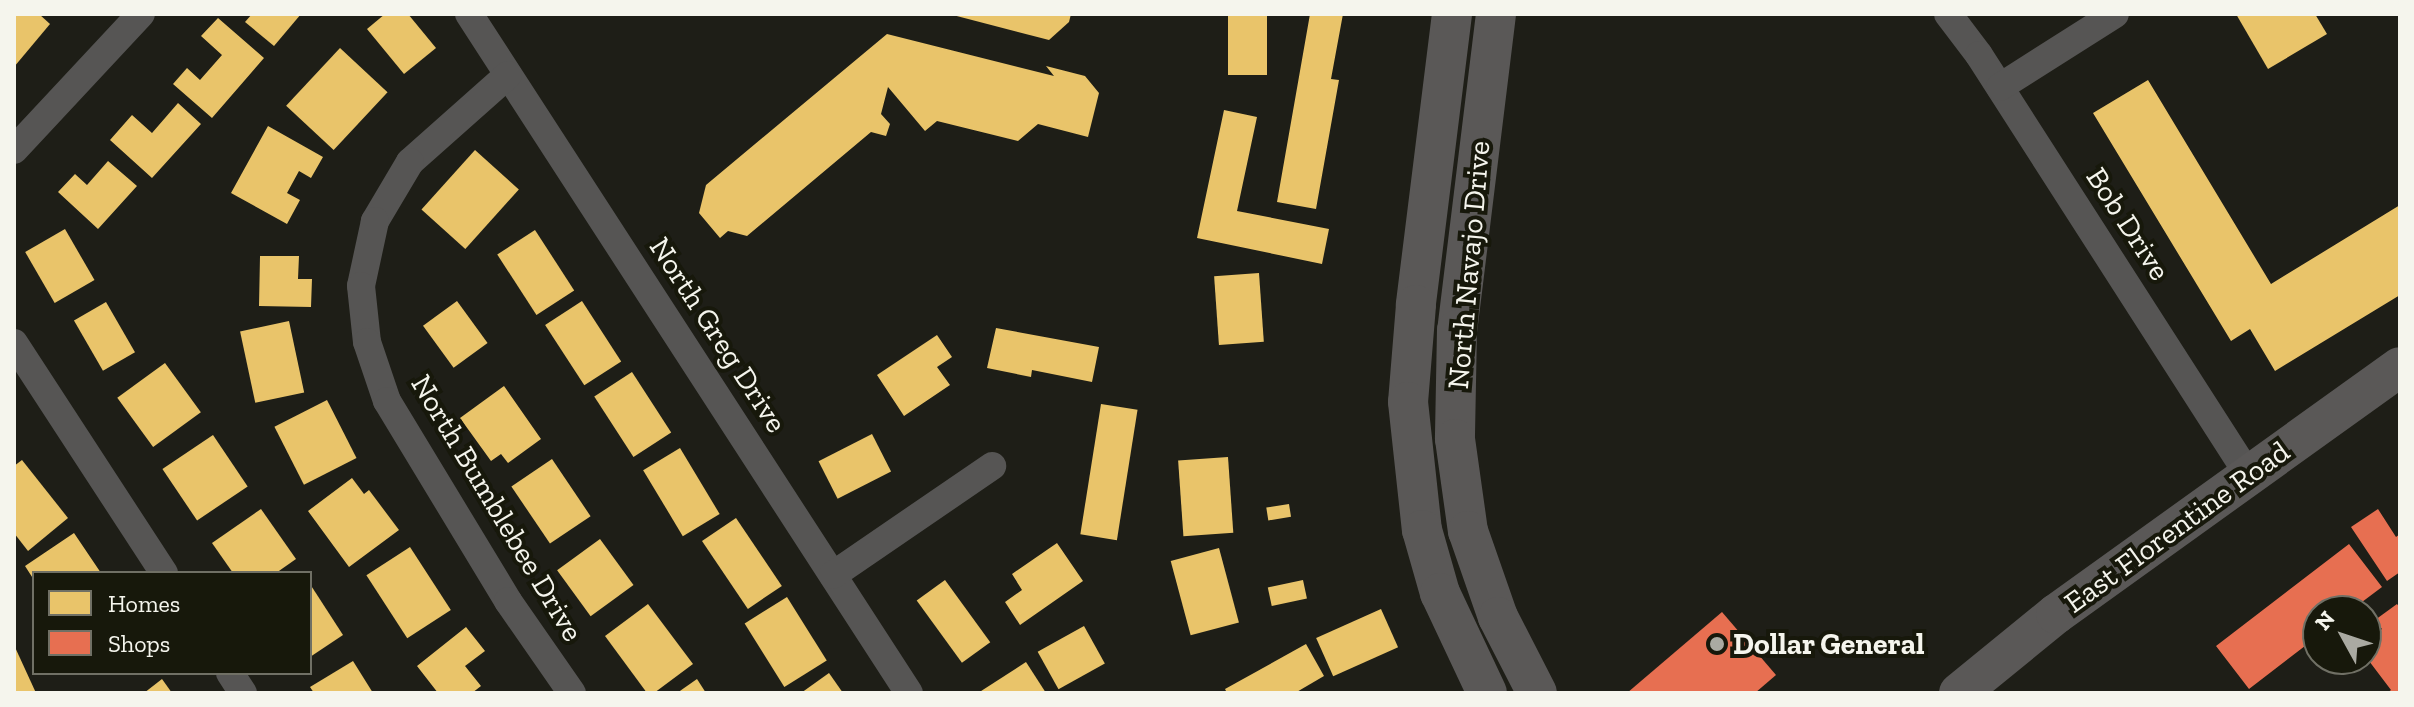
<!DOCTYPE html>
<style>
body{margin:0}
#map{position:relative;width:2414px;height:707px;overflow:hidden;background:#1e1e17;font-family:"Zilla Slab",serif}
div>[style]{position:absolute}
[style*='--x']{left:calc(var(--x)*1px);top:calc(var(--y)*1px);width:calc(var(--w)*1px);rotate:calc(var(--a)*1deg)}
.homes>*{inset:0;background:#e9c46a;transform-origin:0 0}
.shops>*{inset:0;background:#e76f51}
.street>*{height:28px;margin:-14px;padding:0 14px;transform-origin:14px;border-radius:14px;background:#565554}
.secondary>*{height:40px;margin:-20px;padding:0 20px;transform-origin:20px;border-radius:20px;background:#5a5857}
.dots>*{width:22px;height:22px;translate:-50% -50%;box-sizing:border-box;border:4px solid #17180b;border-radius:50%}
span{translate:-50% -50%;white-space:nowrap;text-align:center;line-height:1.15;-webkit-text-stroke:8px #17180b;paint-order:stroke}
.street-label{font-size:30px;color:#f5f5ed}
.poi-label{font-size:30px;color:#f5f5ed;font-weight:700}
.left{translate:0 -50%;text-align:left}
.frame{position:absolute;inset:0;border:16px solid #f5f5ed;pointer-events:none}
.legend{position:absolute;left:32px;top:571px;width:280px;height:104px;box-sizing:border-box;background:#17180b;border:2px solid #707065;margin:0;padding:10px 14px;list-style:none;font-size:24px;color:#f5f5ed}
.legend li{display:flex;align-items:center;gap:16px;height:40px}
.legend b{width:40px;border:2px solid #707065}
.north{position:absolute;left:2302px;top:595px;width:80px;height:80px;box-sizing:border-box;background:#17180b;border:2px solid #707065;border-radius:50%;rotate:310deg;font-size:22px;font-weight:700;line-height:32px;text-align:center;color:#f5f5ed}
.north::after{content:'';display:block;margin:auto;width:28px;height:36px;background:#aaaaa2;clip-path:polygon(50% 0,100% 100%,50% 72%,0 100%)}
</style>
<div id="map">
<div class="homes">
<div style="clip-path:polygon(14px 14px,39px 14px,50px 24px,14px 67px)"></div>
<div style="clip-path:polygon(252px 14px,301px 14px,274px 46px,245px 22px)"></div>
<div style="clip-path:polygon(385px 14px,408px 14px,436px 48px,404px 74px,367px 29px)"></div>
<div style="clip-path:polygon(949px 14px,1071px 14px,1069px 22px,1049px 40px)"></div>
<div style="left:1228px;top:14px;width:39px;height:61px"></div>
<div style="clip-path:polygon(1310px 14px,1343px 14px,1331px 79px,1339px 80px,1316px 209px,1277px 202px)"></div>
<div style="clip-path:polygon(2236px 14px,2315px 14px,2327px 34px,2268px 69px)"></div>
<div style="clip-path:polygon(218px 18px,264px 58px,212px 118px,173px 84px,187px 68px,200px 80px,222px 55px,201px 36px)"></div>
<div style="clip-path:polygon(887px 34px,1054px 76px,1046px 66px,1085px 76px,1099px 93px,1088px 137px,1038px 124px,1018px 141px,937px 121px,925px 131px,888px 87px,881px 114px,890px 124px,886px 136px,871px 132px,747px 236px,728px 231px,720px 238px,699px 213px,706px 185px)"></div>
<div style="left:340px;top:48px;width:65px;height:79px;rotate:43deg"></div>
<div style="clip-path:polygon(2148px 80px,2271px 284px,2400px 205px,2400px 295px,2275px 371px,2250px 329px,2231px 341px,2093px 113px)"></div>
<div style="clip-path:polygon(178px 103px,201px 124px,152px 178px,110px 140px,132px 115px,152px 133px)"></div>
<div style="clip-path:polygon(1224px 110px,1257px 117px,1237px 211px,1329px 229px,1322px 264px,1197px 238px)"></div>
<div style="clip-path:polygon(268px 126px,323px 157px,311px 178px,299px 171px,287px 193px,300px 200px,287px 224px,231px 193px)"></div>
<div style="left:475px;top:150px;width:59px;height:80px;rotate:42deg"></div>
<div style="clip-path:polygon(108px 161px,137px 186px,98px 229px,58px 192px,75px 174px,87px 185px)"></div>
<div style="left:65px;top:229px;width:59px;height:46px;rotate:60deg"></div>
<div style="left:535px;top:230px;width:72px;height:45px;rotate:57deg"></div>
<div style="clip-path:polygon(260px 256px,299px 256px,298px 279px,312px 279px,311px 307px,259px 306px)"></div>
<div style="left:1259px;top:273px;width:69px;height:45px;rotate:86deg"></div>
<div style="left:457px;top:301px;width:52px;height:42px;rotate:54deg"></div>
<div style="left:582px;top:301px;width:72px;height:44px;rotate:57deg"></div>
<div style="left:106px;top:302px;width:58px;height:37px;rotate:60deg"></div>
<div style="left:289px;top:321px;width:73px;height:50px;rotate:78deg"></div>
<div style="clip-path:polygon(996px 328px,1099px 347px,1092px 382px,1032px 370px,1031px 377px,987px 368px)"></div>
<div style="clip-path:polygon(937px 335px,952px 357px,937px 367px,950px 385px,904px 416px,877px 375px)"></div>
<div style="left:165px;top:363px;width:61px;height:59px;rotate:54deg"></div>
<div style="left:632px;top:372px;width:72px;height:45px;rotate:57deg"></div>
<div style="clip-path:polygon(504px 386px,541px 439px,508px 463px,501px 454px,491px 461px,460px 418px)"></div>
<div style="left:327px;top:400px;width:65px;height:59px;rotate:63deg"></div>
<div style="left:1101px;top:404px;width:37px;height:132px;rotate:9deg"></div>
<div style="left:872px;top:434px;width:42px;height:60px;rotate:63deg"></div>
<div style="left:213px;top:435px;width:62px;height:61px;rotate:56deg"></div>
<div style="left:680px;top:448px;width:77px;height:43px;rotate:59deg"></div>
<div style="left:1228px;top:457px;width:76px;height:50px;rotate:86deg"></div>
<div style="left:552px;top:459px;width:69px;height:49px;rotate:56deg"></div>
<div style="clip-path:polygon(22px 460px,68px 518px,28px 551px,14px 533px,14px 466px)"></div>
<div style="clip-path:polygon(352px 478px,364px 494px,369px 490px,399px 530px,349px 567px,308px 511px)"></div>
<div style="left:1289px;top:504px;width:13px;height:23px;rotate:81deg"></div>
<div style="clip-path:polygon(261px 509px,296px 559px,276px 573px,233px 573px,212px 543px)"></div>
<div style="left:736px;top:518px;width:82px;height:41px;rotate:56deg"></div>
<div style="clip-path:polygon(74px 533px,101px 573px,34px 573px,34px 580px,25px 566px)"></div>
<div style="left:600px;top:539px;width:57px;height:53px;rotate:54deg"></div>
<div style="clip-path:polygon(1057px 543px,1083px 581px,1020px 625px,1005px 602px,1022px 590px,1012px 574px)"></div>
<div style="left:410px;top:547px;width:75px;height:52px;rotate:57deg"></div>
<div style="left:1219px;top:548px;width:77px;height:50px;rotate:75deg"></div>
<div style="left:945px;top:580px;width:77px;height:35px;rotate:54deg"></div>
<div style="left:1303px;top:580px;width:19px;height:36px;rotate:78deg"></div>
<div style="clip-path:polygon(310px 584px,343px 635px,310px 657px)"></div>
<div style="left:787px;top:597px;width:75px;height:50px;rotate:58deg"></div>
<div style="clip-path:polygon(648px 604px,693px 664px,654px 693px,647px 693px,605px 636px)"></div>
<div style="left:1381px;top:609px;width:42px;height:71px;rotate:66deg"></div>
<div style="left:1084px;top:626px;width:43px;height:53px;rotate:61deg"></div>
<div style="clip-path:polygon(466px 627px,485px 651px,465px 666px,481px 686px,472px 693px,438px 693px,417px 666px)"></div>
<div style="clip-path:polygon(1306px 644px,1324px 676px,1295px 693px,1227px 693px,1225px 689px)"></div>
<div style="clip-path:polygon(14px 645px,36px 693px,14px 693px)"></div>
<div style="clip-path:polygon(353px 661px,373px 693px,314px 693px,310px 687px)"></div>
<div style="clip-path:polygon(1026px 662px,1046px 693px,978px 693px)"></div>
<div style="clip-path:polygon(829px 673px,843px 693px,801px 693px)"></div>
<div style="clip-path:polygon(162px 679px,172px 693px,144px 693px)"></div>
<div style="clip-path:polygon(697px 679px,706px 693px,677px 693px)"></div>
</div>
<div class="shops">
<div style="clip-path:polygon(2378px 509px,2396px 537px,2400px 534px,2400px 572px,2387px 581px,2351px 527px)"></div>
<div style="clip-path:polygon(2349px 544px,2382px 587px,2350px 611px,2318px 611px,2318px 636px,2249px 689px,2216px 646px)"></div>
<div style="clip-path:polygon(2397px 604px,2400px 608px,2400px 693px,2387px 693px,2391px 690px,2366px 657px,2366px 641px,2382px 629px,2375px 620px)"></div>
<div style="clip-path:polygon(1722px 612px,1776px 675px,1755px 693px,1627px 693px)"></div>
</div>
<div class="street">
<div style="--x:469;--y:14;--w:809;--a:57.06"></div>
<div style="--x:1948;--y:14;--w:51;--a:52.9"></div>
<div style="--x:1979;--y:55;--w:498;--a:57.3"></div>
<div style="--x:508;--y:75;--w:131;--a:138.4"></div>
<div style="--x:410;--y:162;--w:69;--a:120.7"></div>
<div style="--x:375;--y:221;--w:66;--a:102.2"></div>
<div style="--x:361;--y:286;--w:56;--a:83.9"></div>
<div style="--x:367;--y:342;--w:62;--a:71.3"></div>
<div style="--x:387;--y:401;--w:234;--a:58.8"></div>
<div style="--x:508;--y:601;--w:112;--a:55.2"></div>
<div style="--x:2000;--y:87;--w:136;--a:-32.4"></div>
<div style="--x:14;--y:150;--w:186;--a:-47"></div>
<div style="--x:14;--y:343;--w:275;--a:56.9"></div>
<div style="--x:833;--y:575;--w:193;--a:-34.4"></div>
<div style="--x:230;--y:673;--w:24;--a:57"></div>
</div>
<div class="secondary">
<div style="--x:1452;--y:14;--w:293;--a:97.1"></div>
<div style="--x:1416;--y:305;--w:97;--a:94.7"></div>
<div style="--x:1408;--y:402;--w:129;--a:83.8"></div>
<div style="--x:1422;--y:530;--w:66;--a:74.1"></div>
<div style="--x:1440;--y:593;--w:110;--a:64.8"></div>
<div style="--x:1496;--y:14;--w:318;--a:97"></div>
<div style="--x:1457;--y:330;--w:109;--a:91.1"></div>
<div style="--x:1455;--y:439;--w:93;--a:82"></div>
<div style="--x:1468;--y:531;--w:91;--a:70.8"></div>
<div style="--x:1498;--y:617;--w:85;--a:62.8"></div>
<div style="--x:1959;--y:693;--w:125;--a:-39.2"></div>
<div style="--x:2056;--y:614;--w:423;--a:-35.7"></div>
</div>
<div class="dots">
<div style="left:1717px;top:644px;background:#aaaaa2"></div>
</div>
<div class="street-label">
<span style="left:2128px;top:224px;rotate:57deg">Bob Drive</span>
<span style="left:1469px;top:265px;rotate:-85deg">North Navajo Drive</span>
<span style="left:718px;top:335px;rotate:57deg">North Greg Drive</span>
<span style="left:497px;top:508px;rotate:59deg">North Bumblebee Drive</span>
<span style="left:2177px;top:527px;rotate:-36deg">East Florentine Road</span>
</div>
<div class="poi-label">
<span class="left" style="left:1733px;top:644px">Dollar General</span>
</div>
<div class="frame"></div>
<ul class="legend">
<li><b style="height:22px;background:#e9c46a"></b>Homes</li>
<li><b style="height:22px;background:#e76f51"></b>Shops</li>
</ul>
<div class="north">N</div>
</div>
